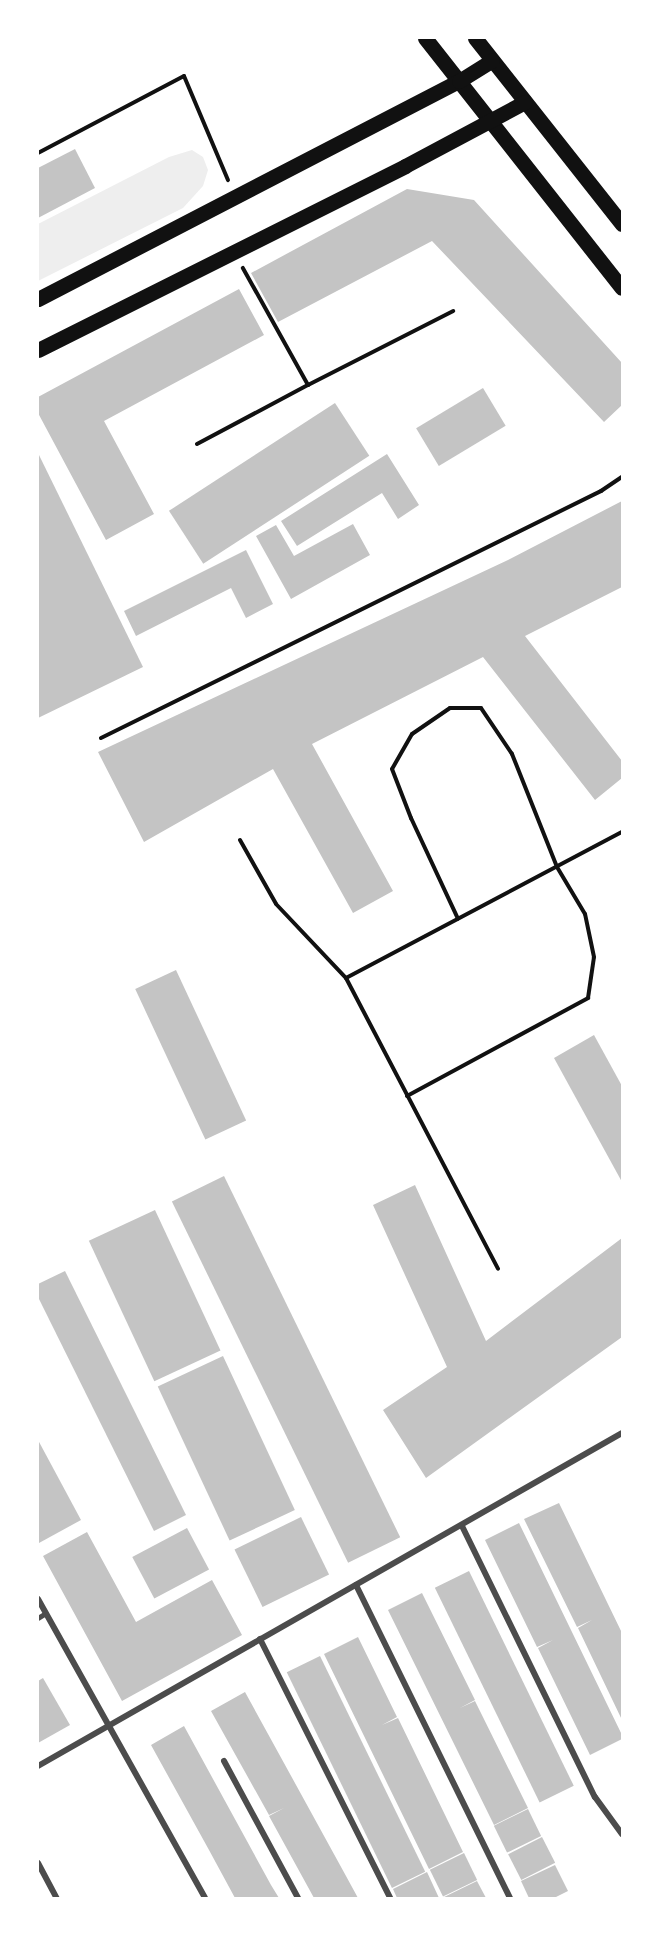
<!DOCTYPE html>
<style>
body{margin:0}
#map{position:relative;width:660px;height:1936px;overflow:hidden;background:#fff;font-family:Literata,serif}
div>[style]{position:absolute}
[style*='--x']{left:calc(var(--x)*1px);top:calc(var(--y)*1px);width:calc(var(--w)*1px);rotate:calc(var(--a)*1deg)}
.green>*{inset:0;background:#eee}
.building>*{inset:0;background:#c4c4c4;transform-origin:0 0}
.path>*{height:4px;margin:-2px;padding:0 2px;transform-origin:2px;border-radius:2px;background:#111}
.service>*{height:4.5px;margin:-2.25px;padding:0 2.25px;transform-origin:2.25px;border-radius:2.25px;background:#4c4c4c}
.minor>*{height:6px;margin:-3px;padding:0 3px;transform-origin:3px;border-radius:3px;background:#4c4c4c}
.primary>*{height:15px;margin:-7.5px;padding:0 7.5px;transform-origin:7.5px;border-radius:7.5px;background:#111}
span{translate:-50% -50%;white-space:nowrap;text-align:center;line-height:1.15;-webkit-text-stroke:4.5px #fff;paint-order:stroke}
.frame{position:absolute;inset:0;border:39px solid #fff;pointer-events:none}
</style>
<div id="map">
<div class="green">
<div style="clip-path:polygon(192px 150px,203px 157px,208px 170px,203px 186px,183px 208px,38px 281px,38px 224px,169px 157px)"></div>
</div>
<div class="building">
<div style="clip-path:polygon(75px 149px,95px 188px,38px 218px,38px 168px)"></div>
<div style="clip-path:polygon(407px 189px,474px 200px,622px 363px,622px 405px,604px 422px,432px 241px,278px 322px,251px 273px)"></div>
<div style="clip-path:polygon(239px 289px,264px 335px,104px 421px,154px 514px,106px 540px,38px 413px,38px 397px)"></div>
<div style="left:483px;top:388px;width:44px;height:78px;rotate:59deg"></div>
<div style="left:335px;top:403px;width:63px;height:198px;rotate:57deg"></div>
<div style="clip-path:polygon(38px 453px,143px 667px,38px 718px)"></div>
<div style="clip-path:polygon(387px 454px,419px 505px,398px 519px,382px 493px,297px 546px,281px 521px)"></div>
<div style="clip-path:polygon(622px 501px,622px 587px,525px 636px,622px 761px,622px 778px,595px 800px,483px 657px,312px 744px,393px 891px,353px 913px,273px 769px,144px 842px,98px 752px,508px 560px)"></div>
<div style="clip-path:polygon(353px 524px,370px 555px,291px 599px,256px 536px,276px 525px,294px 556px)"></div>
<div style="clip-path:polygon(246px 550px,273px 604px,246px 618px,231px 588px,136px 636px,124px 611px)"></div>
<div style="left:176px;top:970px;width:166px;height:45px;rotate:65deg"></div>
<div style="clip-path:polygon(594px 1035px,622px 1086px,622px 1182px,554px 1058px)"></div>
<div style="left:224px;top:1176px;width:402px;height:58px;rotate:64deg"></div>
<div style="clip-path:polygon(415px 1185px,486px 1341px,622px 1238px,622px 1337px,426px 1478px,383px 1410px,447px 1367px,373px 1205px)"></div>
<div style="left:155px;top:1210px;width:155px;height:73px;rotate:65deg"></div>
<div style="clip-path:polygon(65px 1271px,186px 1515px,154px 1531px,38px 1297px,38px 1284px)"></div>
<div style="left:223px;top:1356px;width:170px;height:72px;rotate:65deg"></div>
<div style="clip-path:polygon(38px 1440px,81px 1520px,39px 1543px,38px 1541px)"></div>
<div style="clip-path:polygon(559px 1503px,622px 1633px,622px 1720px,578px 1628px,592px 1620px,577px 1627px,524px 1519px)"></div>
<div style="left:301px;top:1517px;width:64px;height:74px;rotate:64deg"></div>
<div style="clip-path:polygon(519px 1523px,622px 1735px,622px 1739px,590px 1755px,538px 1648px,553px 1640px,537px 1647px,485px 1540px)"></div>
<div style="left:187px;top:1528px;width:47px;height:62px;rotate:62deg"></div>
<div style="clip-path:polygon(87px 1532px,136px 1622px,212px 1580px,242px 1635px,122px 1701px,43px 1556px)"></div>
<div style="left:469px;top:1571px;width:239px;height:38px;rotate:64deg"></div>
<div style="clip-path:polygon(422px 1593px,475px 1700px,460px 1708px,475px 1701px,528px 1808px,494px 1825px,388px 1610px)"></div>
<div style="clip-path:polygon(358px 1637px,397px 1717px,382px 1725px,398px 1718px,463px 1852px,429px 1869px,324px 1654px)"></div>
<div style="left:320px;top:1656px;width:240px;height:37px;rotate:64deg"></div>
<div style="clip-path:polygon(43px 1678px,70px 1725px,38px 1743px,38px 1681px)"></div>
<div style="clip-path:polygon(245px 1692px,346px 1876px,358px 1898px,314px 1898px,269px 1816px,284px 1808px,269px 1815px,211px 1711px)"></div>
<div style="clip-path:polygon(184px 1726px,271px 1885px,279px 1898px,235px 1898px,209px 1850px,224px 1842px,209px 1850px,151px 1745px)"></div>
<div style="left:528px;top:1809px;width:30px;height:38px;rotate:64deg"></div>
<div style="left:542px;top:1837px;width:29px;height:38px;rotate:63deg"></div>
<div style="left:464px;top:1853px;width:30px;height:38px;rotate:64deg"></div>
<div style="clip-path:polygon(555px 1865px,568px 1891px,554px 1898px,529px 1898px,521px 1881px)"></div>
<div style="clip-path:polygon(427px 1872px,439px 1898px,397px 1898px,393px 1889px)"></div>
<div style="clip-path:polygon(477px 1881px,486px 1898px,442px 1898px)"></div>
</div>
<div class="path">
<div style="--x:38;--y:153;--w:165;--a:-27.8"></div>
<div style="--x:184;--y:76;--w:113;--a:67.1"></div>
<div style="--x:308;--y:385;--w:163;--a:-27"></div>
<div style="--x:197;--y:444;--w:126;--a:-28"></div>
<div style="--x:308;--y:385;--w:134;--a:-119.1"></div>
<div style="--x:101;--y:738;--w:558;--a:-26.29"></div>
<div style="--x:601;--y:491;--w:25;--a:-34"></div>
<div style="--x:240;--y:840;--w:73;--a:60.6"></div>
<div style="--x:276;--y:904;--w:102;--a:46.6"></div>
<div style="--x:346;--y:978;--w:312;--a:-27.9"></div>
<div style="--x:346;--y:978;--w:328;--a:62.4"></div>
<div style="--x:407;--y:1096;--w:206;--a:-28.4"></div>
<div style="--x:588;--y:998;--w:41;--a:-81.7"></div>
<div style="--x:594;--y:957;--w:44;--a:-101.8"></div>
<div style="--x:585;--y:914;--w:55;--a:-120.8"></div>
<div style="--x:557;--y:867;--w:122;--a:-111.7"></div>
<div style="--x:512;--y:754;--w:55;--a:-124"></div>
<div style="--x:481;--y:708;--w:31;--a:180"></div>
<div style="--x:450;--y:708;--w:46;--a:145.6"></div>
<div style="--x:412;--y:734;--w:40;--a:119.7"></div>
<div style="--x:392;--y:769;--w:53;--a:68.8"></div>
<div style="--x:411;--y:818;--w:111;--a:65"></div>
</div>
<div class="service">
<div style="--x:38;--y:1618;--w:9;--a:-32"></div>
</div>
<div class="minor">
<div style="--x:462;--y:1526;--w:302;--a:63.9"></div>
<div style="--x:595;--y:1797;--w:46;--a:53.9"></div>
<div style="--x:356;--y:1585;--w:349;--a:63.8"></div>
<div style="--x:38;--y:1599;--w:342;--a:60.8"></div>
<div style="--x:260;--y:1639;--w:290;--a:63.3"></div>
<div style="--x:224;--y:1761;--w:156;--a:61.6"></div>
<div style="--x:38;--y:1766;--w:672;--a:-29.69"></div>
<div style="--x:38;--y:1863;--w:40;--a:62"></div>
</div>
<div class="primary">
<div style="--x:425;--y:38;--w:318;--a:51.8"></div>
<div style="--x:475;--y:38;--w:237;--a:51.7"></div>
<div style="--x:38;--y:299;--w:474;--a:-27.4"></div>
<div style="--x:459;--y:81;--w:39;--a:-32"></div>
<div style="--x:38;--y:350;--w:411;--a:-26.6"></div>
<div style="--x:405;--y:166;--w:136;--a:-28.1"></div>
</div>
<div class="frame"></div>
</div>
